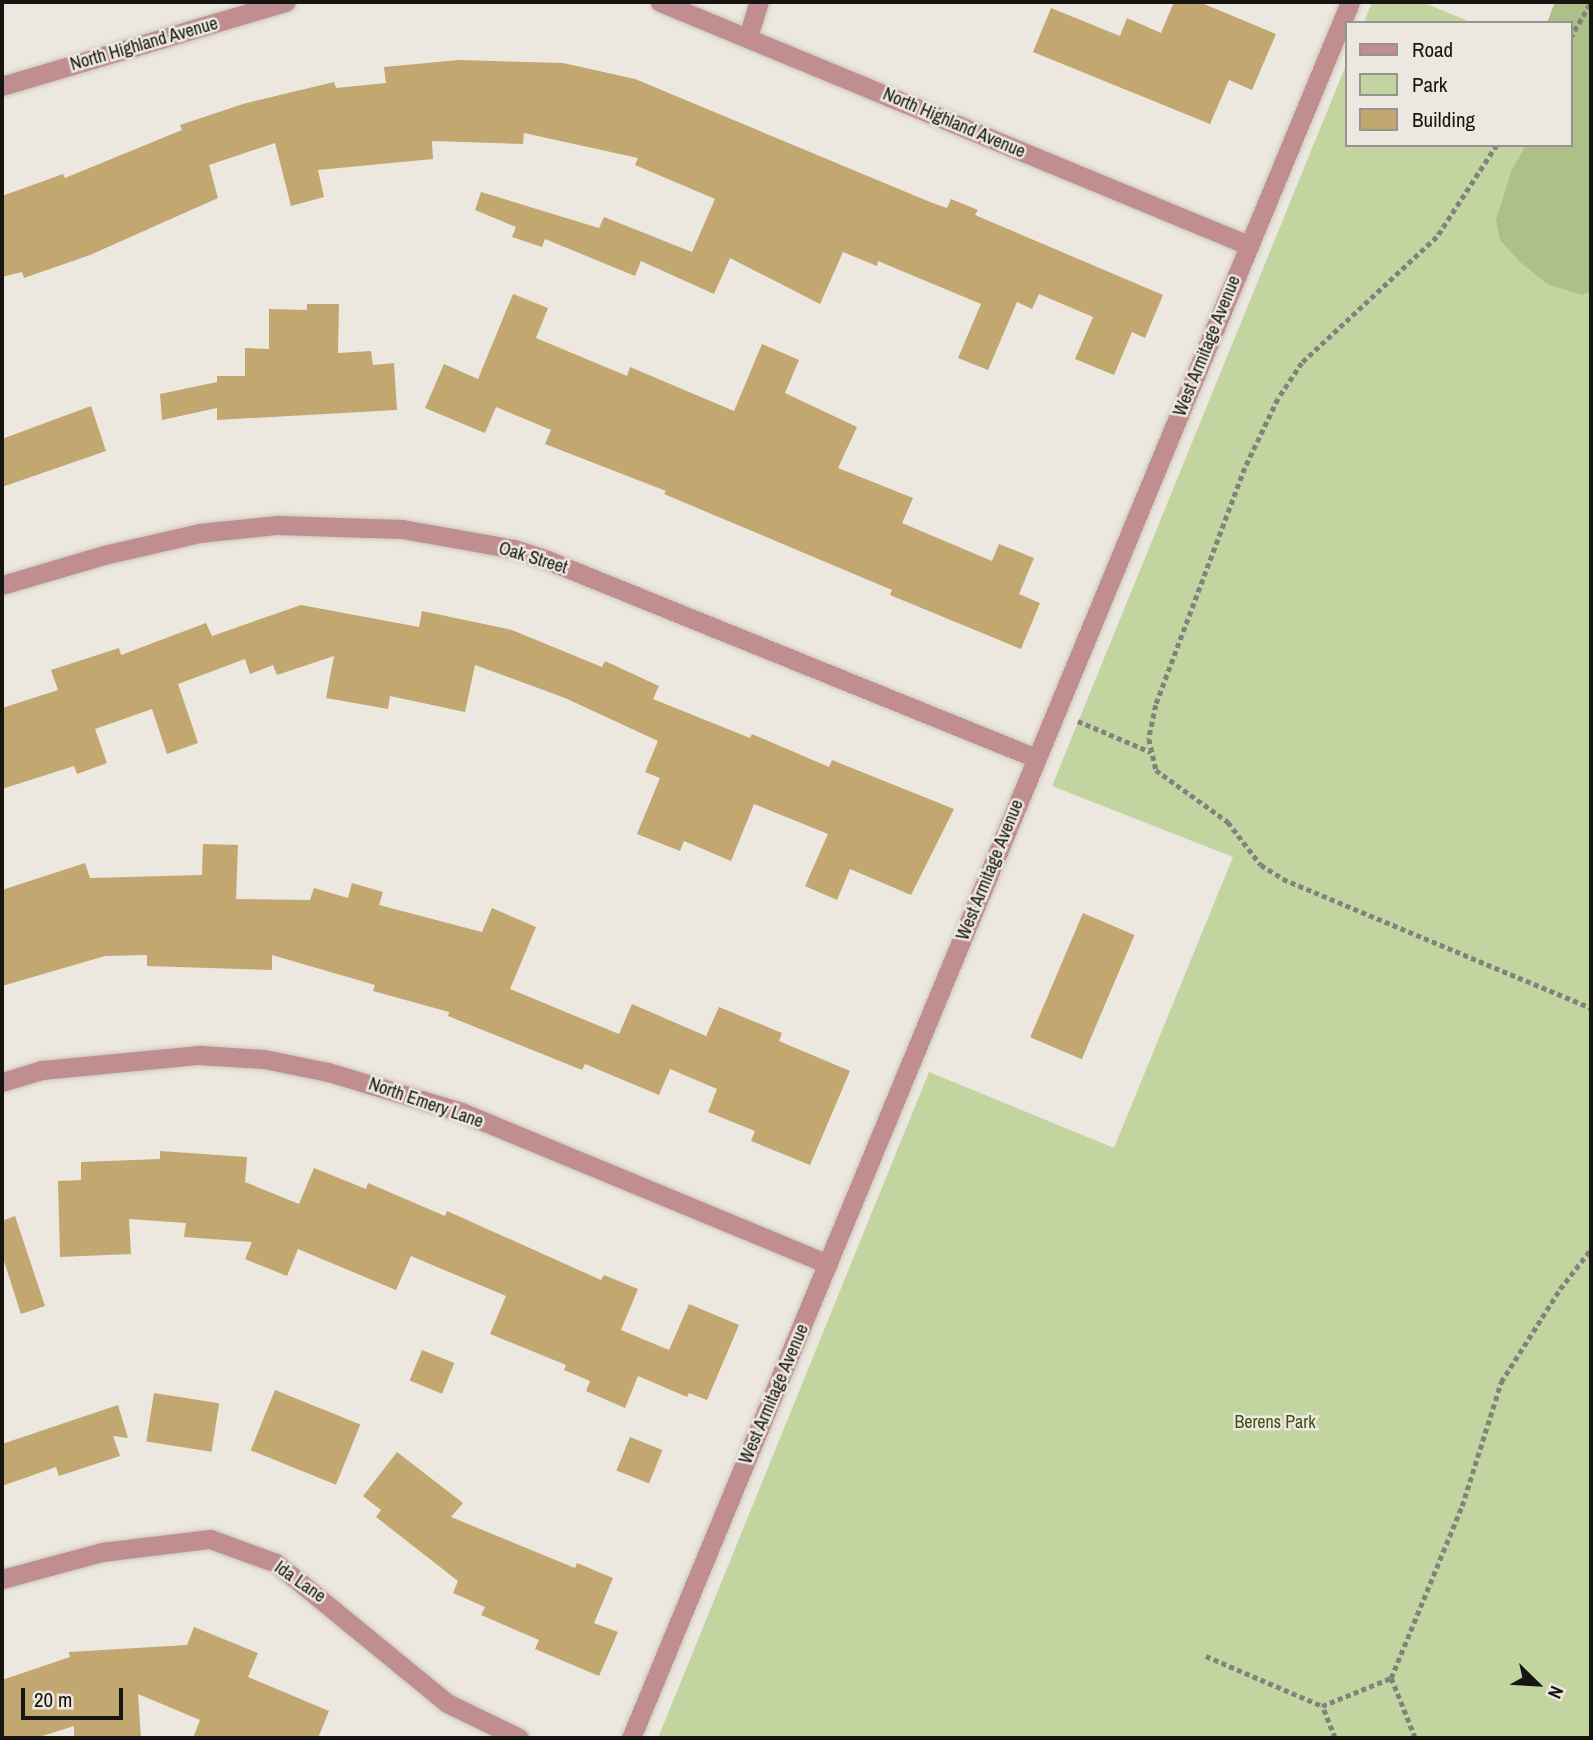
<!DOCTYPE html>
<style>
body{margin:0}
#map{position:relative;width:1593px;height:1740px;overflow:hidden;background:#ece8df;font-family:"Archivo Narrow",sans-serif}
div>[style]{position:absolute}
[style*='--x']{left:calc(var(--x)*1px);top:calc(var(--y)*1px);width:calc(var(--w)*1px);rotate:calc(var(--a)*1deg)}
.green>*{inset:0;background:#c2d49f}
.forest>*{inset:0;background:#adc089}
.building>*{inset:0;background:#c2a771;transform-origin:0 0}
.path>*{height:4.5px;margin-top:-2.25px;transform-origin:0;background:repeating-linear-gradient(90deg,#83817b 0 5px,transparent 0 8.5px)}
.roads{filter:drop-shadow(0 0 2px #cac6be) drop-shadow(0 0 2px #cac6be)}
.minor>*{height:19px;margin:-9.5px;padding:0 9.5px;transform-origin:9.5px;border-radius:9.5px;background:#c18e90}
span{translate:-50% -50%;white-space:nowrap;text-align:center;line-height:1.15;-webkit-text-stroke:5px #ece8df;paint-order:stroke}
.street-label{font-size:18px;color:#161512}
.park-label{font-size:18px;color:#3f4f12}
.frame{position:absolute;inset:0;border:4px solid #161512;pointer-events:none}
.legend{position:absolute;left:1345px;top:21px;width:228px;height:126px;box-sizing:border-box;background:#ece8df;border:2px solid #96948d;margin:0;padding:9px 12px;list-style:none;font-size:21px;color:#161512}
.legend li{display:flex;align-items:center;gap:14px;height:35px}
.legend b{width:35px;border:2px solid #96948d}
.north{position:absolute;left:1502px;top:1649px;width:70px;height:70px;-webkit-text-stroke:5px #ece8df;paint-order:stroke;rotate:114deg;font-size:19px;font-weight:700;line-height:28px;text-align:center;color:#161512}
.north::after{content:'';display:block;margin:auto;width:24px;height:32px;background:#161512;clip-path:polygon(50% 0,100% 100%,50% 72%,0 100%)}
.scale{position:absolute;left:21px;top:1688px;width:102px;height:32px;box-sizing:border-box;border:4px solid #161512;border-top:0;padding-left:9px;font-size:21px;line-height:24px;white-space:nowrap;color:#161512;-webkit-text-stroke:5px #ece8df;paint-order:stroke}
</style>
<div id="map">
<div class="green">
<div style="clip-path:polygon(1372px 2px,1422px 2px,1473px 23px,1364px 23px)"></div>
<div style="clip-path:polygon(1555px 2px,1591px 2px,1591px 1738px,658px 1738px,929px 1072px,1114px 1148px,1233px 857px,1052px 786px,1346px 65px,1346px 145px,1570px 145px,1570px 23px,1547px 23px)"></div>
</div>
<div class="forest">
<div style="clip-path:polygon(1555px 2px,1591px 2px,1591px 291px,1582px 295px,1547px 284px,1520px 262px,1500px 240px,1496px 220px,1511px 172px,1526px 145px,1570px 145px,1570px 23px,1547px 23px)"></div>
</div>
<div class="building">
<div style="clip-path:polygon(1174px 2px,1199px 2px,1276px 34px,1252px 90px,1229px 80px,1210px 124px,1033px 52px,1051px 8px,1120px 36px,1127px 18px,1161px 33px)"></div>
<div style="clip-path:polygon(459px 60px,563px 63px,635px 79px,930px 202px,947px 208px,951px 199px,978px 210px,975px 215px,1163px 295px,1145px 338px,1132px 332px,1114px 375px,1075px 359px,1093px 317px,1039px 294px,1032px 309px,1017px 302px,988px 370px,958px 358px,981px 304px,878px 261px,877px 266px,843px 252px,820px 304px,730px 258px,714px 294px,641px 261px,635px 276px,545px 239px,542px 247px,512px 237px,516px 227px,475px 210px,481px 192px,599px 228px,604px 217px,692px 252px,715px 199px,635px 165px,638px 158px,524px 133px,523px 144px,432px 141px,433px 159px,318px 170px,324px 197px,291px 206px,275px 143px,209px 165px,218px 198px,90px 255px,24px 278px,22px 272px,2px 277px,2px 196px,63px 174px,65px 178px,182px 130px,180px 125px,243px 104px,334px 82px,336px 88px,386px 83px,384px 67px)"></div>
<div style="clip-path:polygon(513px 294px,548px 308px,536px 338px,627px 376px,630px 367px,734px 411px,762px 344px,799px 360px,785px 393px,857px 427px,838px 468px,913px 498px,902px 523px,992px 561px,999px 544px,1034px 558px,1019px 594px,1040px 603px,1021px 649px,890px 595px,892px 590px,664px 494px,666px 491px,545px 444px,551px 430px,496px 407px,485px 433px,425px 408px,444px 364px,478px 379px)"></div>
<div style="clip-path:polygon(307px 304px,339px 304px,338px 353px,371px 351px,373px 365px,394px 363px,397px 410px,217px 420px,217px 408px,162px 420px,160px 394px,217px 382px,217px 376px,245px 376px,245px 348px,269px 349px,269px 309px,307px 310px)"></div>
<div style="clip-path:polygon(91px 406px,106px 451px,2px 487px,2px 439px)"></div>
<div style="clip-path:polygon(301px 605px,419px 627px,422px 611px,512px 630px,602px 667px,605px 661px,659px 686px,653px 699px,750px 738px,752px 734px,829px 767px,832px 760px,954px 809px,911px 895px,850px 869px,837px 900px,805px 886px,828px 834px,754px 804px,731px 861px,684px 841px,680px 851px,637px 834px,660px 778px,645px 772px,658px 741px,565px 698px,475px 665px,465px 712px,390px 696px,388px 709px,326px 698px,334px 656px,277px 675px,273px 665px,250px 674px,245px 659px,178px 684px,198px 743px,167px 754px,152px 709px,95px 729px,107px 763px,77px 774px,74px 766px,2px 789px,2px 708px,58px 690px,51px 670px,119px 648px,121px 655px,206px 623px,212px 636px)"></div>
<div style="clip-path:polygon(203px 844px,238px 845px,236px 899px,310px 900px,314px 888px,348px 898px,352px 883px,383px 892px,379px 905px,482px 932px,492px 908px,536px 927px,510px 989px,619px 1034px,632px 1004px,706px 1036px,719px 1007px,782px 1033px,779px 1041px,850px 1071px,810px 1165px,751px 1141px,755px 1131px,708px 1112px,717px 1089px,670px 1069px,659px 1095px,585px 1064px,582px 1070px,448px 1016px,449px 1012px,373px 991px,375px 985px,272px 955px,272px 970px,147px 966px,147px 955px,105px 956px,2px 986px,2px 890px,85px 863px,90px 878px,202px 875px)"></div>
<div style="left:1083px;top:913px;width:56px;height:135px;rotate:23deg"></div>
<div style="clip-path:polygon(160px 1151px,247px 1157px,245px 1182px,299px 1204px,314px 1168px,366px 1189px,368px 1183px,445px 1216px,447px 1211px,601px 1280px,604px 1275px,638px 1289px,621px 1330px,669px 1350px,689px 1304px,739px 1325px,707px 1400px,689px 1393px,687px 1397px,638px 1376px,625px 1408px,586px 1391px,590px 1381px,564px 1370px,566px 1365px,490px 1334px,506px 1296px,411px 1256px,396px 1290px,298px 1249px,287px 1276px,245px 1259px,252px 1242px,184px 1237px,186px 1223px,129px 1219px,131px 1254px,60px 1257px,58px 1181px,81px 1180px,81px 1162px,160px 1159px)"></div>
<div style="clip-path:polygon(15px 1216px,45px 1306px,21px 1314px,2px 1255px,2px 1221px)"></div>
<div style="left:422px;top:1350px;width:35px;height:33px;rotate:22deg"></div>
<div style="left:275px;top:1390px;width:92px;height:65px;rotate:22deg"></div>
<div style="left:154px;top:1393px;width:66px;height:49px;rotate:9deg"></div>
<div style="clip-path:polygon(118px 1405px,128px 1438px,113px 1436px,120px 1456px,59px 1476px,56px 1467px,2px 1486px,2px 1444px)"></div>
<div style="left:630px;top:1437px;width:35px;height:36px;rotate:22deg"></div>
<div style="clip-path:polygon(397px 1452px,463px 1503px,451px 1517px,575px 1568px,577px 1563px,613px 1578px,594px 1623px,618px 1632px,599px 1676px,535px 1649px,539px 1640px,481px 1615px,485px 1607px,453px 1593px,458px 1581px,376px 1517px,381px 1510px,363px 1496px)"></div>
<div style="clip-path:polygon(194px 1627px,258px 1653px,248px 1677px,329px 1711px,318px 1738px,193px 1738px,200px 1720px,138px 1694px,141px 1738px,74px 1738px,74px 1726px,36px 1738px,2px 1738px,2px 1680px,70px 1657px,69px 1652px,187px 1645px)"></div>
</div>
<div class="path">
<div style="--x:1570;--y:38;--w:42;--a:-59.7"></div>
<div style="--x:1497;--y:145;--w:110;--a:123.1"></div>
<div style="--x:1437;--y:237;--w:185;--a:137"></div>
<div style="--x:1302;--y:363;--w:43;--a:123.7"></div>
<div style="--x:1278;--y:399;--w:76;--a:115.6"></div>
<div style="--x:1245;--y:468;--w:253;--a:110.6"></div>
<div style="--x:1156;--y:705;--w:35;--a:102"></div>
<div style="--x:1149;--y:739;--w:32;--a:77"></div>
<div style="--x:1156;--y:770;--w:89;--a:35.8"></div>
<div style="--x:1228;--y:822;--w:54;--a:52.5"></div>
<div style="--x:1261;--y:865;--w:26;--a:32"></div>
<div style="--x:1283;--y:879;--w:334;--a:22.7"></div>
<div style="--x:1078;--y:721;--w:79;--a:23"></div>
<div style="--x:1206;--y:1656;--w:126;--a:23.3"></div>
<div style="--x:1335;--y:1738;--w:35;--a:-112"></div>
<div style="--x:1322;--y:1706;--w:74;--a:-22.1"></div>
<div style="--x:1415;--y:1738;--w:65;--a:-111.8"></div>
<div style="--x:1391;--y:1678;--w:186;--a:-67.6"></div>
<div style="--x:1462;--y:1506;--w:130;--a:-72.5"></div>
<div style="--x:1501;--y:1382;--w:110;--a:-57.6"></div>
<div style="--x:1560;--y:1289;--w:51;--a:-52.2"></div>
</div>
<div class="roads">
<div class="minor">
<div style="--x:660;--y:2;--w:636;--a:22.45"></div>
<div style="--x:748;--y:37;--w:37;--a:-73"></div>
<div style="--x:2;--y:86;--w:296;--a:-16.5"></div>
<div style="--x:2;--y:585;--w:106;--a:-16.4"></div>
<div style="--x:104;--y:555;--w:98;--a:-13"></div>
<div style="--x:199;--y:533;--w:77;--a:-5.9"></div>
<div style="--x:276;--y:525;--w:126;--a:1.8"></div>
<div style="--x:402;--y:529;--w:114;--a:10.1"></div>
<div style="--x:514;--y:549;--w:35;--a:18"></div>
<div style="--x:547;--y:560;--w:528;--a:22.04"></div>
<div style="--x:2;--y:1082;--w:42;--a:-16.7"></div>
<div style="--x:42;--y:1070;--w:158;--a:-5.5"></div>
<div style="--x:199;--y:1055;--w:65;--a:3.5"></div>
<div style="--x:264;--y:1059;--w:65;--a:11.5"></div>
<div style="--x:328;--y:1072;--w:139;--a:16.7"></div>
<div style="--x:461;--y:1112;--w:397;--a:22.5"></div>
<div style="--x:2;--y:1579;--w:104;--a:-15.1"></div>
<div style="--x:102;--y:1552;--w:109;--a:-6.9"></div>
<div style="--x:210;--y:1539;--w:70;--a:20"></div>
<div style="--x:276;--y:1563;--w:221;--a:39.3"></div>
<div style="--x:447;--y:1703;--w:80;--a:25.9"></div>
<div style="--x:631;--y:1738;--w:1879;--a:-67.5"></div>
</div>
</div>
<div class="street-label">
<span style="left:144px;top:44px;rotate:-16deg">North Highland Avenue</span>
<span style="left:954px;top:123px;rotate:23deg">North Highland Avenue</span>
<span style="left:1207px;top:346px;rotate:-68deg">West Armitage Avenue</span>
<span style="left:533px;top:558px;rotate:17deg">Oak Street</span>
<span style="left:990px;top:870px;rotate:-68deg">West Armitage Avenue</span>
<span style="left:426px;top:1103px;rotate:19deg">North Emery Lane</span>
<span style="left:774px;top:1394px;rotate:-67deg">West Armitage Avenue</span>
<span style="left:300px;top:1582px;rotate:35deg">Ida Lane</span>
</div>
<div class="park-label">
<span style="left:1275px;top:1422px">Berens Park</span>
</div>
<div class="frame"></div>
<ul class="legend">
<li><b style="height:9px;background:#c18e90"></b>Road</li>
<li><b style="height:19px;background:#c2d49f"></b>Park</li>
<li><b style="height:19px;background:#c2a771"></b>Building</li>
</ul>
<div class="north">N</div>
<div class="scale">20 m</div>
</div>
